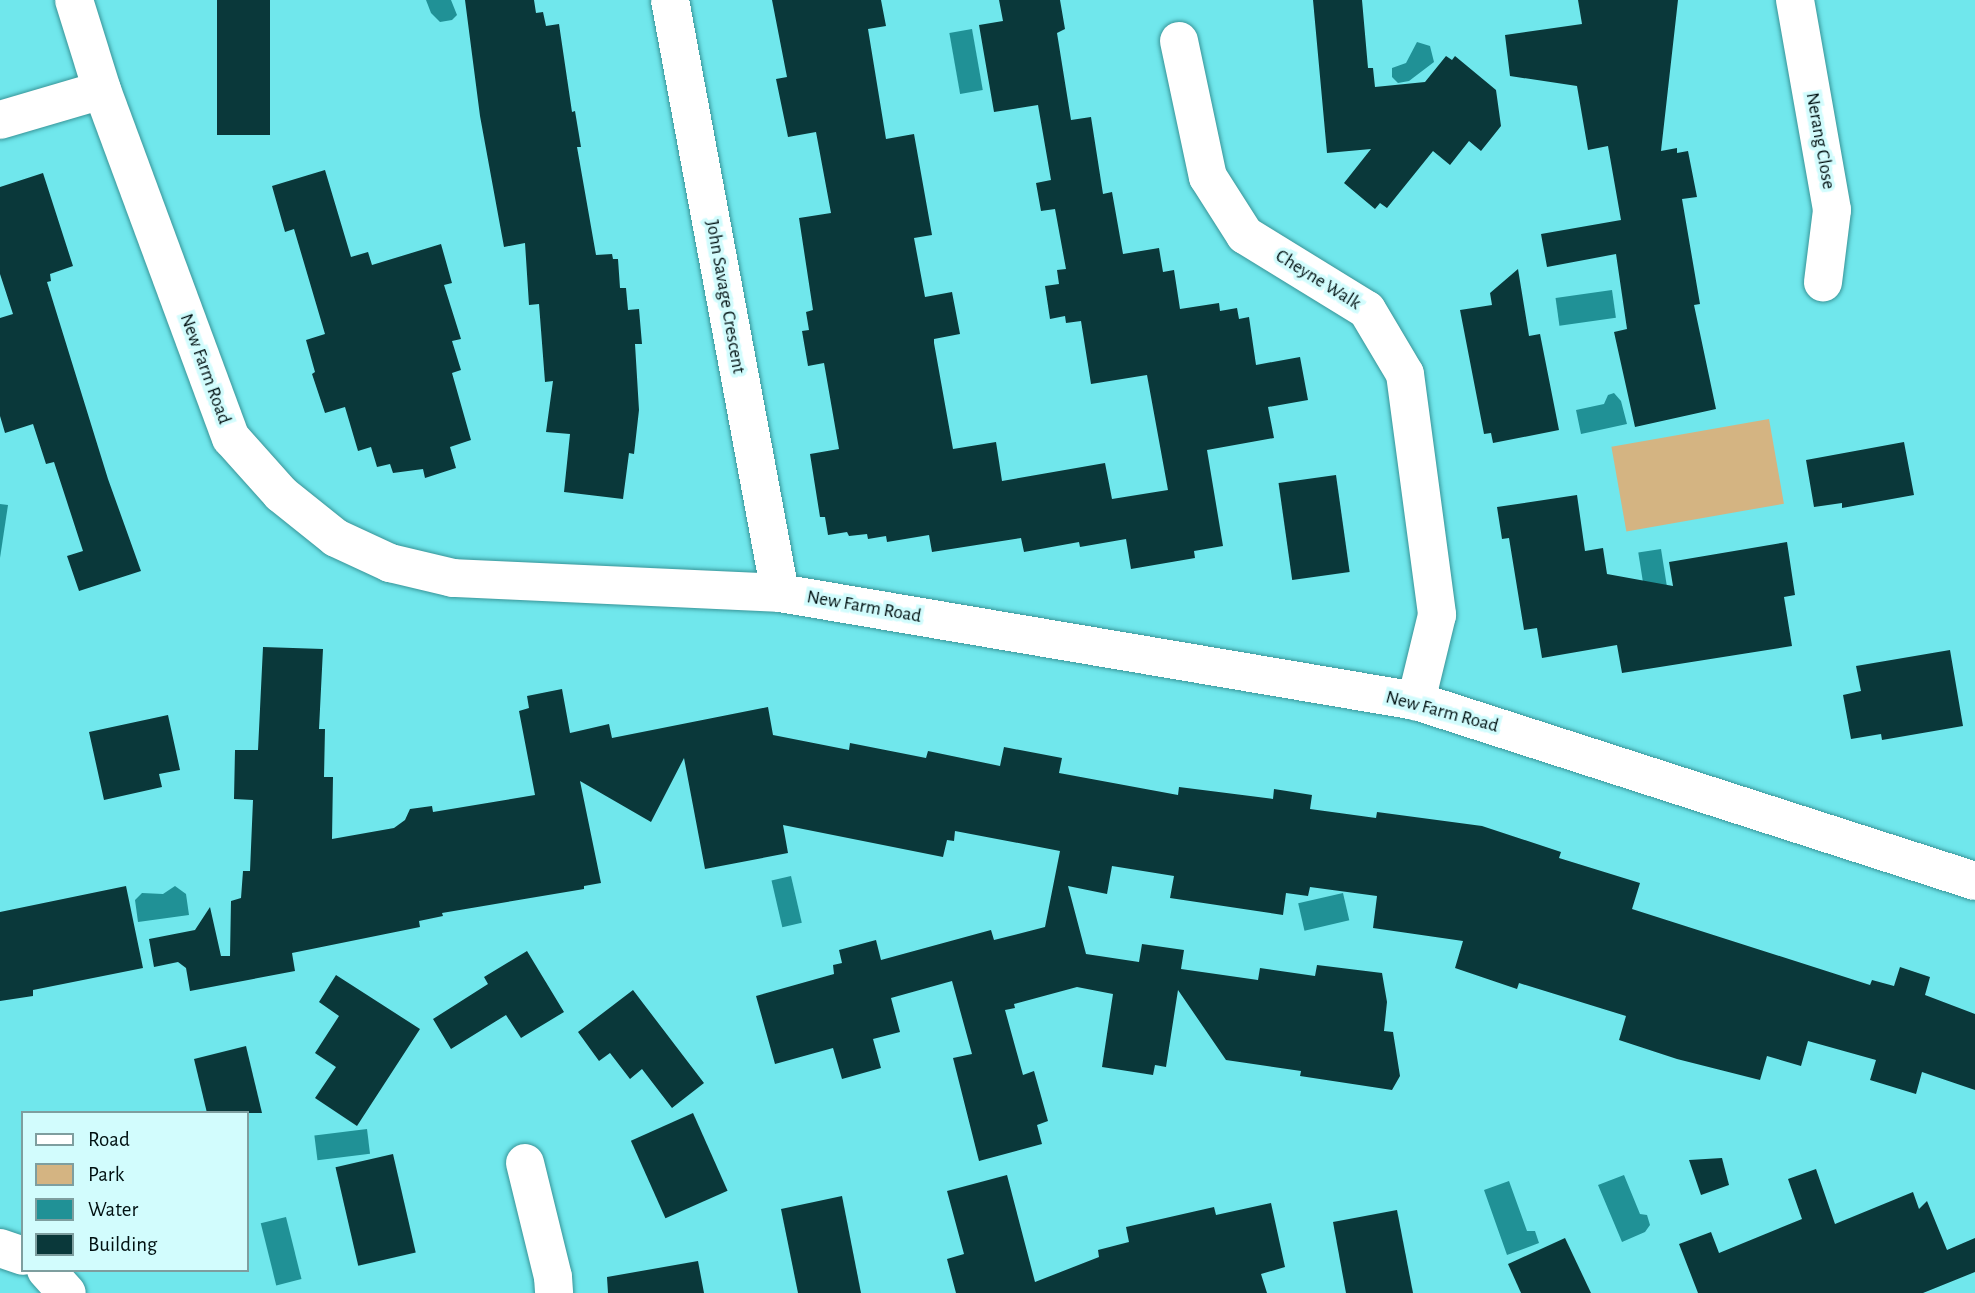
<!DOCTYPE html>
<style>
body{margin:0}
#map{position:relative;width:1975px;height:1293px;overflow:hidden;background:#70e7ec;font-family:"Alegreya Sans",sans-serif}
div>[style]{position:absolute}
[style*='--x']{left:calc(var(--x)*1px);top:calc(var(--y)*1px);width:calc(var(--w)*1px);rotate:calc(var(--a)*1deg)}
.green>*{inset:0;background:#d4b482;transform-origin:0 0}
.water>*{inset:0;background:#209196;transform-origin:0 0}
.building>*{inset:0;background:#0a383a;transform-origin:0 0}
.roads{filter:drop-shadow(0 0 2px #389498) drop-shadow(0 0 2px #389498)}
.minor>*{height:38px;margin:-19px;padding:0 19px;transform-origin:19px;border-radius:19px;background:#fff}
span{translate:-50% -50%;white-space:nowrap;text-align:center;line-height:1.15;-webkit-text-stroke:7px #d2fcfd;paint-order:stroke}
.street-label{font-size:19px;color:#001011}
.legend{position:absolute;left:21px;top:1111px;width:228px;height:161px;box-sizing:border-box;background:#d2fcfd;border:2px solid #7e9e9f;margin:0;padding:9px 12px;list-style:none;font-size:21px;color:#001011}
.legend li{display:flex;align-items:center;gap:14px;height:35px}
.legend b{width:35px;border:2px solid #7e9e9f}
</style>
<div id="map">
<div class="green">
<div style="left:1769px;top:419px;width:86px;height:160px;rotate:80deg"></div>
</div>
<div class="water">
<div style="clip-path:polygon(426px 0,451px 0,457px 15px,452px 20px,440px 22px,431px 13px)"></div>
<div style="left:972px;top:29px;width:62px;height:23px;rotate:80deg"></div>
<div style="clip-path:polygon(1417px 42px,1430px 46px,1434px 62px,1409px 81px,1398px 83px,1392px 77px,1392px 68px,1406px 63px)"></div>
<div style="left:1612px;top:290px;width:28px;height:57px;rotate:82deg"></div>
<div style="clip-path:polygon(1614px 393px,1621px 401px,1627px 424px,1581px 434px,1576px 410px,1604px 404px,1608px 395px)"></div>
<div style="clip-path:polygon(0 504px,8px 505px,0 558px)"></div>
<div style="left:1661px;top:549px;width:69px;height:23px;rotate:81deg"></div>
<div style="left:791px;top:876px;width:48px;height:20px;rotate:77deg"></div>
<div style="clip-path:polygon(175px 886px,186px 894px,189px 915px,138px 922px,135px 900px,142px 893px,163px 894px)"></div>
<div style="left:1343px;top:893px;width:28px;height:46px;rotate:77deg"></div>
<div style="left:367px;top:1129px;width:25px;height:53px;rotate:83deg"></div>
<div style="clip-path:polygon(1624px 1175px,1640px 1214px,1647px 1215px,1650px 1225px,1645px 1232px,1622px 1242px,1598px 1185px)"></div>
<div style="clip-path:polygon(1509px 1181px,1527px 1231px,1535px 1231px,1539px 1243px,1507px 1255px,1484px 1190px)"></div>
<div style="left:286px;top:1217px;width:64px;height:26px;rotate:76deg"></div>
</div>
<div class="building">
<div style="left:217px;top:0;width:53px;height:135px"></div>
<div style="clip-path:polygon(465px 0,534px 0,536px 13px,543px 12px,546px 26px,559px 24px,572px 112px,575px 111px,581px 147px,577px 147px,596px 255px,612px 254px,613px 259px,618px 259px,620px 288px,626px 288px,628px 310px,639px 309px,642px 344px,635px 344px,639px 410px,634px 454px,629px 453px,623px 499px,564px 492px,570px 434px,546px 432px,553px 381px,545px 382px,539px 304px,529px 305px,525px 243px,504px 247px,480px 116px)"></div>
<div style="clip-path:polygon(772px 0,881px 0,886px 26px,868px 29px,886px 139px,914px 134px,932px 235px,914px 238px,925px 297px,952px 292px,960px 334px,934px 339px,934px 343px,953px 449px,996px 442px,1002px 481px,1105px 463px,1112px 499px,1168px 490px,1147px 375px,1091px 384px,1081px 321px,1066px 323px,1065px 316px,1050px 319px,1045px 286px,1059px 284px,1057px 270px,1066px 269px,1055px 209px,1041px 211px,1036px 183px,1051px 180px,1038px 105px,994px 112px,979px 25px,1003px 21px,999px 0,1060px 0,1065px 29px,1057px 33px,1071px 120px,1091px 117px,1103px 194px,1112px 192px,1123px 254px,1159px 248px,1163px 272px,1174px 270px,1180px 309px,1219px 303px,1220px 311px,1237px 308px,1239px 319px,1249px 317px,1256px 365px,1300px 357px,1308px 400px,1268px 407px,1274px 438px,1207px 450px,1223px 546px,1194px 551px,1195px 558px,1131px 569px,1126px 539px,1080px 547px,1079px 542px,1024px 552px,1021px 538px,932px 552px,929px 535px,887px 542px,886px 536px,868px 539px,867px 534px,849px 536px,847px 532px,828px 535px,825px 517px,820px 517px,810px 454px,839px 449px,824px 363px,808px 366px,802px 331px,809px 330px,806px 312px,813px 310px,799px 218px,831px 213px,816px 132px,788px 137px,776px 79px,787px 77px)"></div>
<div style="clip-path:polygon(1313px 0,1362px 0,1368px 68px,1373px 68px,1375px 87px,1425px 82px,1446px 56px,1452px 60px,1455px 56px,1496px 90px,1501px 126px,1481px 151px,1469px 141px,1450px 165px,1433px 151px,1387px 208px,1380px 203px,1375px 209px,1344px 183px,1371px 149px,1327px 153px)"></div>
<div style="clip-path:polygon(1578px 0,1678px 0,1661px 151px,1677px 148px,1677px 153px,1688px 151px,1697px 197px,1682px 199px,1700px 304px,1694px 305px,1716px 409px,1635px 427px,1614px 332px,1627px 329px,1616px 254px,1547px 267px,1541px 234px,1621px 220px,1608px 146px,1588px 150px,1577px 86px,1510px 76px,1505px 35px,1582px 24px)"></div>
<div style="clip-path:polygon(325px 170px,351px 257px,368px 252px,372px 265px,441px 244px,452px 283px,444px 285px,461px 339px,452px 341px,461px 370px,452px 373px,471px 440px,450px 447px,456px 468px,425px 478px,423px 469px,393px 473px,390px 464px,377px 467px,371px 447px,358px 451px,345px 407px,325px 413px,312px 374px,315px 372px,306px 340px,325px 334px,294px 229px,285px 232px,272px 186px)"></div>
<div style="clip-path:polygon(43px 173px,73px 266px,50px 274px,51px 281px,47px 282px,108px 479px,141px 571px,79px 591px,67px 556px,83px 551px,54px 462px,46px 464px,33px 424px,5px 433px,0 416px,0 318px,13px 314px,0 274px,0 187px)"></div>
<div style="clip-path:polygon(1518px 269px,1529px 336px,1540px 334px,1559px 430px,1493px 443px,1491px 433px,1484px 434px,1460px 310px,1492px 305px,1490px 293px)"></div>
<div style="clip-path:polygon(1904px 442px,1914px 495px,1842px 508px,1842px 503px,1814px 507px,1806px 460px)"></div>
<div style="left:1336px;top:475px;width:98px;height:58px;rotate:82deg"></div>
<div style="clip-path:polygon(1577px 495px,1585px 551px,1603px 548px,1607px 574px,1673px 586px,1669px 562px,1787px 542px,1795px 595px,1784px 597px,1792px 646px,1622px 673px,1617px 645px,1542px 658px,1537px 628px,1524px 630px,1509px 538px,1502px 539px,1497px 507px)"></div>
<div style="clip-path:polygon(263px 647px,323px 649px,319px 729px,325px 729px,324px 777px,333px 777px,332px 839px,394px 828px,405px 820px,410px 809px,432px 806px,433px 812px,535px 795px,519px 711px,529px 708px,527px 696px,562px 689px,570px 733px,609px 724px,612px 738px,768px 707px,773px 735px,849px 750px,850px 743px,926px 758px,928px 751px,1000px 766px,1004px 747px,1062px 758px,1059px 773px,1178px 795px,1179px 787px,1273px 799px,1274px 789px,1312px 795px,1310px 809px,1376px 818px,1377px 812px,1482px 826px,1561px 852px,1559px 858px,1640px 883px,1632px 909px,1870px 985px,1872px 980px,1894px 986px,1900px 967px,1930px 977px,1925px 995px,1975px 1014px,1975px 1090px,1922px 1072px,1916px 1094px,1870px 1080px,1876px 1060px,1808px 1041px,1801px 1066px,1767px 1056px,1760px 1080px,1677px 1059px,1619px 1040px,1626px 1016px,1519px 983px,1517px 989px,1455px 968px,1463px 941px,1373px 928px,1377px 896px,1310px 887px,1308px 896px,1286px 893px,1283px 915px,1170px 898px,1174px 876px,1112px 866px,1107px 894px,1068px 886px,1086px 954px,1139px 962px,1142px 944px,1184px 950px,1181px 969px,1258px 980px,1260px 968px,1315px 976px,1317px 965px,1382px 973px,1387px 1002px,1384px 1031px,1393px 1032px,1400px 1076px,1392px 1090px,1300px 1076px,1301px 1071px,1226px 1060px,1178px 990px,1166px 1067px,1155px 1065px,1153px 1075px,1102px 1067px,1113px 994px,1077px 987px,1014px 1004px,1015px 1008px,1005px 1010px,1023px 1075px,1034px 1071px,1048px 1121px,1037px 1125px,1042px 1144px,979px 1161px,953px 1058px,972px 1054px,952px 981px,891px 998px,900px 1032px,873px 1039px,881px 1068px,842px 1079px,833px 1048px,775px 1064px,756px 996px,834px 974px,833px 965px,842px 963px,839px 950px,876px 940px,881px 960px,991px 930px,994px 940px,1045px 927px,1060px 851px,955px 831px,954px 841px,947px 840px,943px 857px,783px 825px,788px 853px,705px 869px,684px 758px,651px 822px,580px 781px,601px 883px,584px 886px,584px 889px,442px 913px,443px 916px,419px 921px,420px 927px,292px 953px,295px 971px,190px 991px,186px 968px,178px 962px,154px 967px,149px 939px,195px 930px,210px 907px,221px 956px,230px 956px,231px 901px,241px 898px,243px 871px,250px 871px,253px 800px,234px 799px,235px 750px,258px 750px)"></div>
<div style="clip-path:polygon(1950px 650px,1963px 726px,1882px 740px,1881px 734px,1851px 739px,1843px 695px,1861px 691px,1856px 666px)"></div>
<div style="clip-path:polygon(168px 715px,180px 770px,159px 774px,162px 787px,104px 800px,89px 732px)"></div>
<div style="clip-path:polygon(126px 886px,143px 968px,33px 990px,33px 996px,0 1001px,0 912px)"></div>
<div style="clip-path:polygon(527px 951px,564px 1012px,521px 1038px,506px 1015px,451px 1049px,433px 1019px,488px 984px,484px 977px)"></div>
<div style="clip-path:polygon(336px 975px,420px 1029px,357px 1126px,315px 1098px,336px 1067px,315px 1053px,339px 1016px,319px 1002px)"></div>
<div style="clip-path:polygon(633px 990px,704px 1083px,672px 1108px,642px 1069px,630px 1079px,610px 1053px,599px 1061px,578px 1032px)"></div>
<div style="clip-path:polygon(246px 1046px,262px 1113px,207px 1113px,194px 1059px)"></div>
<div style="left:693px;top:1113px;width:85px;height:68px;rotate:66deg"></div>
<div style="left:393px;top:1154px;width:101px;height:59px;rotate:77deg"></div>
<div style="clip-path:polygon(1722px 1158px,1729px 1185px,1701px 1195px,1689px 1160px)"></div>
<div style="clip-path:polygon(1816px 1169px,1835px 1224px,1913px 1192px,1919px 1209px,1927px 1201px,1947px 1250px,1975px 1238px,1975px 1272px,1923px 1293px,1698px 1293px,1679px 1244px,1711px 1232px,1719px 1253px,1802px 1219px,1788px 1179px)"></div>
<div style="clip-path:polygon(1007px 1175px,1035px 1282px,1099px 1257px,1098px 1250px,1129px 1242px,1126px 1227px,1214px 1207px,1216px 1215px,1271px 1203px,1285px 1267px,1261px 1274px,1267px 1293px,956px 1293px,947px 1259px,964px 1254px,947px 1191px)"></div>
<div style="clip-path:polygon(842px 1196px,861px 1293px,798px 1293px,781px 1209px)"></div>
<div style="clip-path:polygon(1397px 1210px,1413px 1293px,1346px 1293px,1333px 1222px)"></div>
<div style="clip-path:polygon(1565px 1238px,1591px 1293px,1521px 1293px,1508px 1264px)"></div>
<div style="clip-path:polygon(698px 1261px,704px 1293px,608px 1293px,607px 1277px)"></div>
</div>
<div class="roads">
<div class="minor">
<div style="--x:74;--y:0;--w:94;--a:72.7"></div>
<div style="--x:102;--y:90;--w:371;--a:69.7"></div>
<div style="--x:231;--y:438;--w:75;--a:48.2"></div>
<div style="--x:281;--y:494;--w:70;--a:38.7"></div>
<div style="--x:336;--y:538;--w:60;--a:24.8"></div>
<div style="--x:390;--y:563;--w:65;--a:13.4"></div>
<div style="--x:453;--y:578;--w:327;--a:2.6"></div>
<div style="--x:780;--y:593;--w:645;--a:9.64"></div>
<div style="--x:1416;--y:701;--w:587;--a:17.85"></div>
<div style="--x:670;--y:0;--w:603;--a:79.49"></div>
<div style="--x:1795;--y:0;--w:213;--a:80"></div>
<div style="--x:1832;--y:210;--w:73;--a:97.1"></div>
<div style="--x:1179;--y:41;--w:139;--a:78"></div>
<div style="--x:1208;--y:177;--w:69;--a:57.5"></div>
<div style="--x:1245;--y:235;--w:143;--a:31.6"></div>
<div style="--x:1367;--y:310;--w:74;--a:59.3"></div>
<div style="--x:1405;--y:374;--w:243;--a:82.4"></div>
<div style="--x:1437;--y:615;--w:89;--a:103.7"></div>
<div style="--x:0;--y:120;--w:106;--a:-16.4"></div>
<div style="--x:525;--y:1163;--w:117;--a:76.2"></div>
<div style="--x:553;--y:1277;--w:16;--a:86"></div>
<div style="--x:0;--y:1248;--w:24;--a:19"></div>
<div style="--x:46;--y:1270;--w:31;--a:48"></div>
</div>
</div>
<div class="street-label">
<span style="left:1820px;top:141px;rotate:80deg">Nerang Close</span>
<span style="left:1318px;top:280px;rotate:32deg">Cheyne Walk</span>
<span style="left:725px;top:297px;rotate:80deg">John Savage Crescent</span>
<span style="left:205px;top:369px;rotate:70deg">New Farm Road</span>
<span style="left:864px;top:607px;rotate:10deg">New Farm Road</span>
<span style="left:1442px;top:712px;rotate:15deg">New Farm Road</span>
</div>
<ul class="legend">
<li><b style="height:9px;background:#fff"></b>Road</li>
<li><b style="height:19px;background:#d4b482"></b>Park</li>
<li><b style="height:19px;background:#209196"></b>Water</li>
<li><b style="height:19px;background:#0a383a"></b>Building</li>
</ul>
</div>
